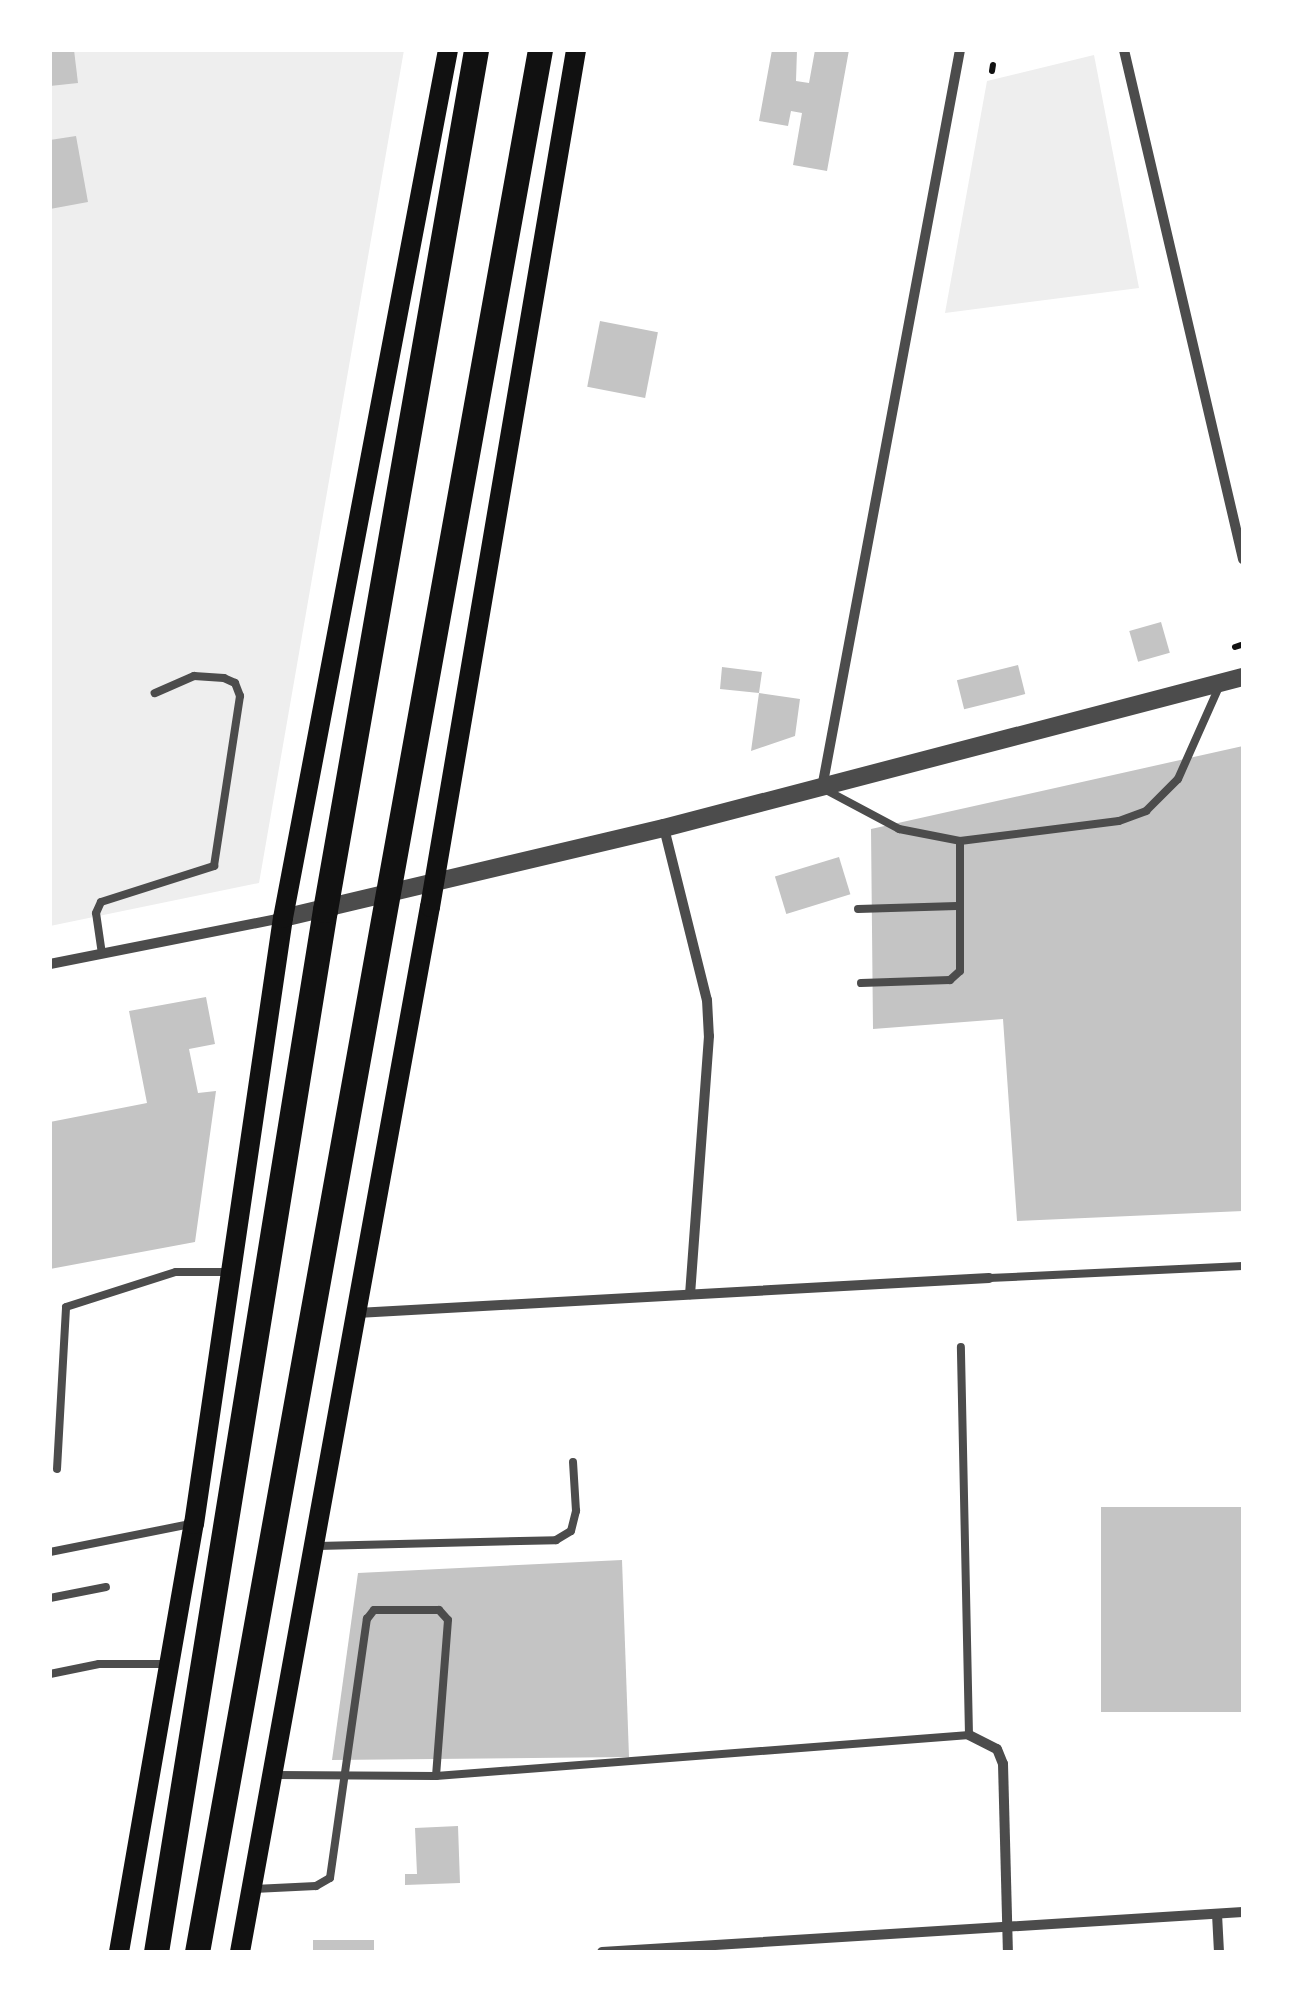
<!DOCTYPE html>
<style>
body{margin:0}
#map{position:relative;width:1293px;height:2002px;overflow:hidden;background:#fff;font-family:"IBM Plex Sans",sans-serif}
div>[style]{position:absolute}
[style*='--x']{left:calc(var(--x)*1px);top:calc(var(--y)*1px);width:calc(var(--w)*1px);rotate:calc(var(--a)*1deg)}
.green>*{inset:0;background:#eee}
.building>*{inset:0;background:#c4c4c4;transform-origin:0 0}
.path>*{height:6px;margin:-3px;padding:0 3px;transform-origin:3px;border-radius:3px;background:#111}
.service>*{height:8px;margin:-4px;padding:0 4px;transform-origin:4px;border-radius:4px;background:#4c4c4c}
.minor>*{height:10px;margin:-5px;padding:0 5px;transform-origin:5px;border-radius:5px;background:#4c4c4c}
.tertiary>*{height:18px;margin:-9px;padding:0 9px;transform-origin:9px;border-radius:9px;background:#4c4c4c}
.secondary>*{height:20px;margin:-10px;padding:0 10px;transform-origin:10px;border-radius:10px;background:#111}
.primary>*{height:25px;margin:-12.5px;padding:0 12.5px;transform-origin:12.5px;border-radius:12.5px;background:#111}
span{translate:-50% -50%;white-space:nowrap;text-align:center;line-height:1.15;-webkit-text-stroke:8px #fff;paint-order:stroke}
.frame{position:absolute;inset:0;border:52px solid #fff;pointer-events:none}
</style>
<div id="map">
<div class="green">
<div style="clip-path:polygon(50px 50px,404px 50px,259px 883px,50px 926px)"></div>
<div style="clip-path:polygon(1094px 55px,1139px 288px,945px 313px,987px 81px)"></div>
</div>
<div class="building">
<div style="clip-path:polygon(50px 50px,74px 50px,78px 83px,50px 86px)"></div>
<div style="clip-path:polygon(772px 50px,797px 50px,796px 81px,809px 83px,815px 50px,849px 50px,827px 171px,793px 165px,802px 113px,791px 111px,788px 126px,759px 121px)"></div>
<div style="clip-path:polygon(76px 136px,88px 202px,50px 209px,50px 140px)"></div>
<div style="left:600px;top:321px;width:59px;height:67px;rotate:11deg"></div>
<div style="left:1161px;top:622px;width:32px;height:33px;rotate:74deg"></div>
<div style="left:1018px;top:665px;width:30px;height:63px;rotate:76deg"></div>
<div style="clip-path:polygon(722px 667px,762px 672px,759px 693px,800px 699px,795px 736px,751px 751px,759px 693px,720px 689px)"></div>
<div style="clip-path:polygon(1243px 746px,1243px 1211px,1017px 1221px,1003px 1019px,873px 1029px,871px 829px)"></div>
<div style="left:839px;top:857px;width:39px;height:67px;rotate:73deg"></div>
<div style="clip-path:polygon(206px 997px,215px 1044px,189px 1049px,198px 1093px,216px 1091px,195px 1242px,50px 1269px,50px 1122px,147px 1103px,129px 1011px)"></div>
<div style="left:1243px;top:1507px;width:205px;height:142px;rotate:90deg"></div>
<div style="clip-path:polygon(622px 1560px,629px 1757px,332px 1760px,358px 1573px)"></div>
<div style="clip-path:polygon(458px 1826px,460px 1883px,405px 1885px,405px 1874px,417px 1874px,415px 1828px)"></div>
<div style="left:313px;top:1940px;width:61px;height:12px"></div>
</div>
<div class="path">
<div style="--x:992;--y:71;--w:6;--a:-81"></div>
<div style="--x:1235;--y:647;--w:6;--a:-18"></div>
</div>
<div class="service">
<div style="--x:826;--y:790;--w:83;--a:28.1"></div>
<div style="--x:899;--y:829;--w:62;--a:11.1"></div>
<div style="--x:960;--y:841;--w:160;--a:-7.2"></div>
<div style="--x:1119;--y:821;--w:29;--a:-20"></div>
<div style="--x:1146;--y:811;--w:45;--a:-45"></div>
<div style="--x:1178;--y:779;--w:101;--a:-66"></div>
<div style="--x:858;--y:909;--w:99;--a:-1.7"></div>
<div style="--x:102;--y:954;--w:41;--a:-98.3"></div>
<div style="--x:96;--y:913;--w:12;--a:-66"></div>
<div style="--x:101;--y:902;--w:119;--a:-17.7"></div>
<div style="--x:214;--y:866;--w:172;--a:-81.3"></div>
<div style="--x:240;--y:696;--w:14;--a:-111"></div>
<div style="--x:235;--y:683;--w:12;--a:-156"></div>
<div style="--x:224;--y:678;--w:30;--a:-176"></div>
<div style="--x:194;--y:676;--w:43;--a:156.4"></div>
<div style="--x:861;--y:983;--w:89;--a:-1.9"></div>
<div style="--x:950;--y:980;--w:13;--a:-42"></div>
<div style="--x:960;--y:971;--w:130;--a:-90"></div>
<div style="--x:989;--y:1278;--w:254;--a:-2.7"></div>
<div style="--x:57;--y:1469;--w:162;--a:-86.8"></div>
<div style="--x:66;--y:1307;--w:115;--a:-17.7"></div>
<div style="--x:176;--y:1272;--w:51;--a:0"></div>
<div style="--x:318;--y:1546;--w:238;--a:-1.4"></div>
<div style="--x:556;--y:1540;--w:17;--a:-31"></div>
<div style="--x:571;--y:1531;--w:21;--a:-76"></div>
<div style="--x:576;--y:1511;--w:49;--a:-93.5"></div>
<div style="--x:50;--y:1552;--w:143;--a:-11.3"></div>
<div style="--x:50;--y:1598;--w:57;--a:-11.1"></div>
<div style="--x:50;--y:1674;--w:50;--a:-11.5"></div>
<div style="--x:99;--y:1664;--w:66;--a:0"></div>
<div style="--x:277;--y:1775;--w:159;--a:0.4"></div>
<div style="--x:436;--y:1776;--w:535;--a:-4.4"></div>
<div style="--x:969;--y:1735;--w:388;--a:-91.2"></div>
<div style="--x:254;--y:1889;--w:62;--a:-2.8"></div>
<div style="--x:316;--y:1886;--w:16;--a:-30"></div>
<div style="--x:330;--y:1878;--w:262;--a:-81.9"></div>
<div style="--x:367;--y:1619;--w:11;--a:-52"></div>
<div style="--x:374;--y:1610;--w:65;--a:0"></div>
<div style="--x:439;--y:1610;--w:13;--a:48"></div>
<div style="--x:448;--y:1620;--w:156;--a:94.4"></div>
</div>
<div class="minor">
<div style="--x:1124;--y:50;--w:523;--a:76.84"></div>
<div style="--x:822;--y:788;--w:751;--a:-79.41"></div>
<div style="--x:664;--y:828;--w:177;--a:76"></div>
<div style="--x:707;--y:1000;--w:36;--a:87"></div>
<div style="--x:709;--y:1036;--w:259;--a:94.2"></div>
<div style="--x:50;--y:964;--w:237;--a:-11.2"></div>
<div style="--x:357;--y:1313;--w:633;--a:-3.17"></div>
<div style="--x:969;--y:1735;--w:31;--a:27"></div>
<div style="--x:997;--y:1749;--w:16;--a:68"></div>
<div style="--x:1003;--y:1764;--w:188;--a:88.5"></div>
<div style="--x:1217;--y:1914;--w:38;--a:87"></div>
<div style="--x:602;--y:1952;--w:642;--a:-3.57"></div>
</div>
<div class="tertiary">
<div style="--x:283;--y:918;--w:391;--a:-13.3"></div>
<div style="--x:664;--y:828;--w:598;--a:-14.62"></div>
</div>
<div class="secondary">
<div style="--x:119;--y:1952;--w:435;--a:-80.1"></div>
<div style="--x:194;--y:1524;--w:613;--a:-81.65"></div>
<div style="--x:283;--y:918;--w:884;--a:-79.24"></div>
<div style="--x:240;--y:1952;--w:1062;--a:-79.7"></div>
<div style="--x:430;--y:907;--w:869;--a:-80.33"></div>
</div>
<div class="primary">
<div style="--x:156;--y:1952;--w:1056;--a:-80.79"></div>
<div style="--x:325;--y:910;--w:873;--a:-80.04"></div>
<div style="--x:197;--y:1952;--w:1933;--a:-79.78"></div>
</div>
<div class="frame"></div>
</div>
